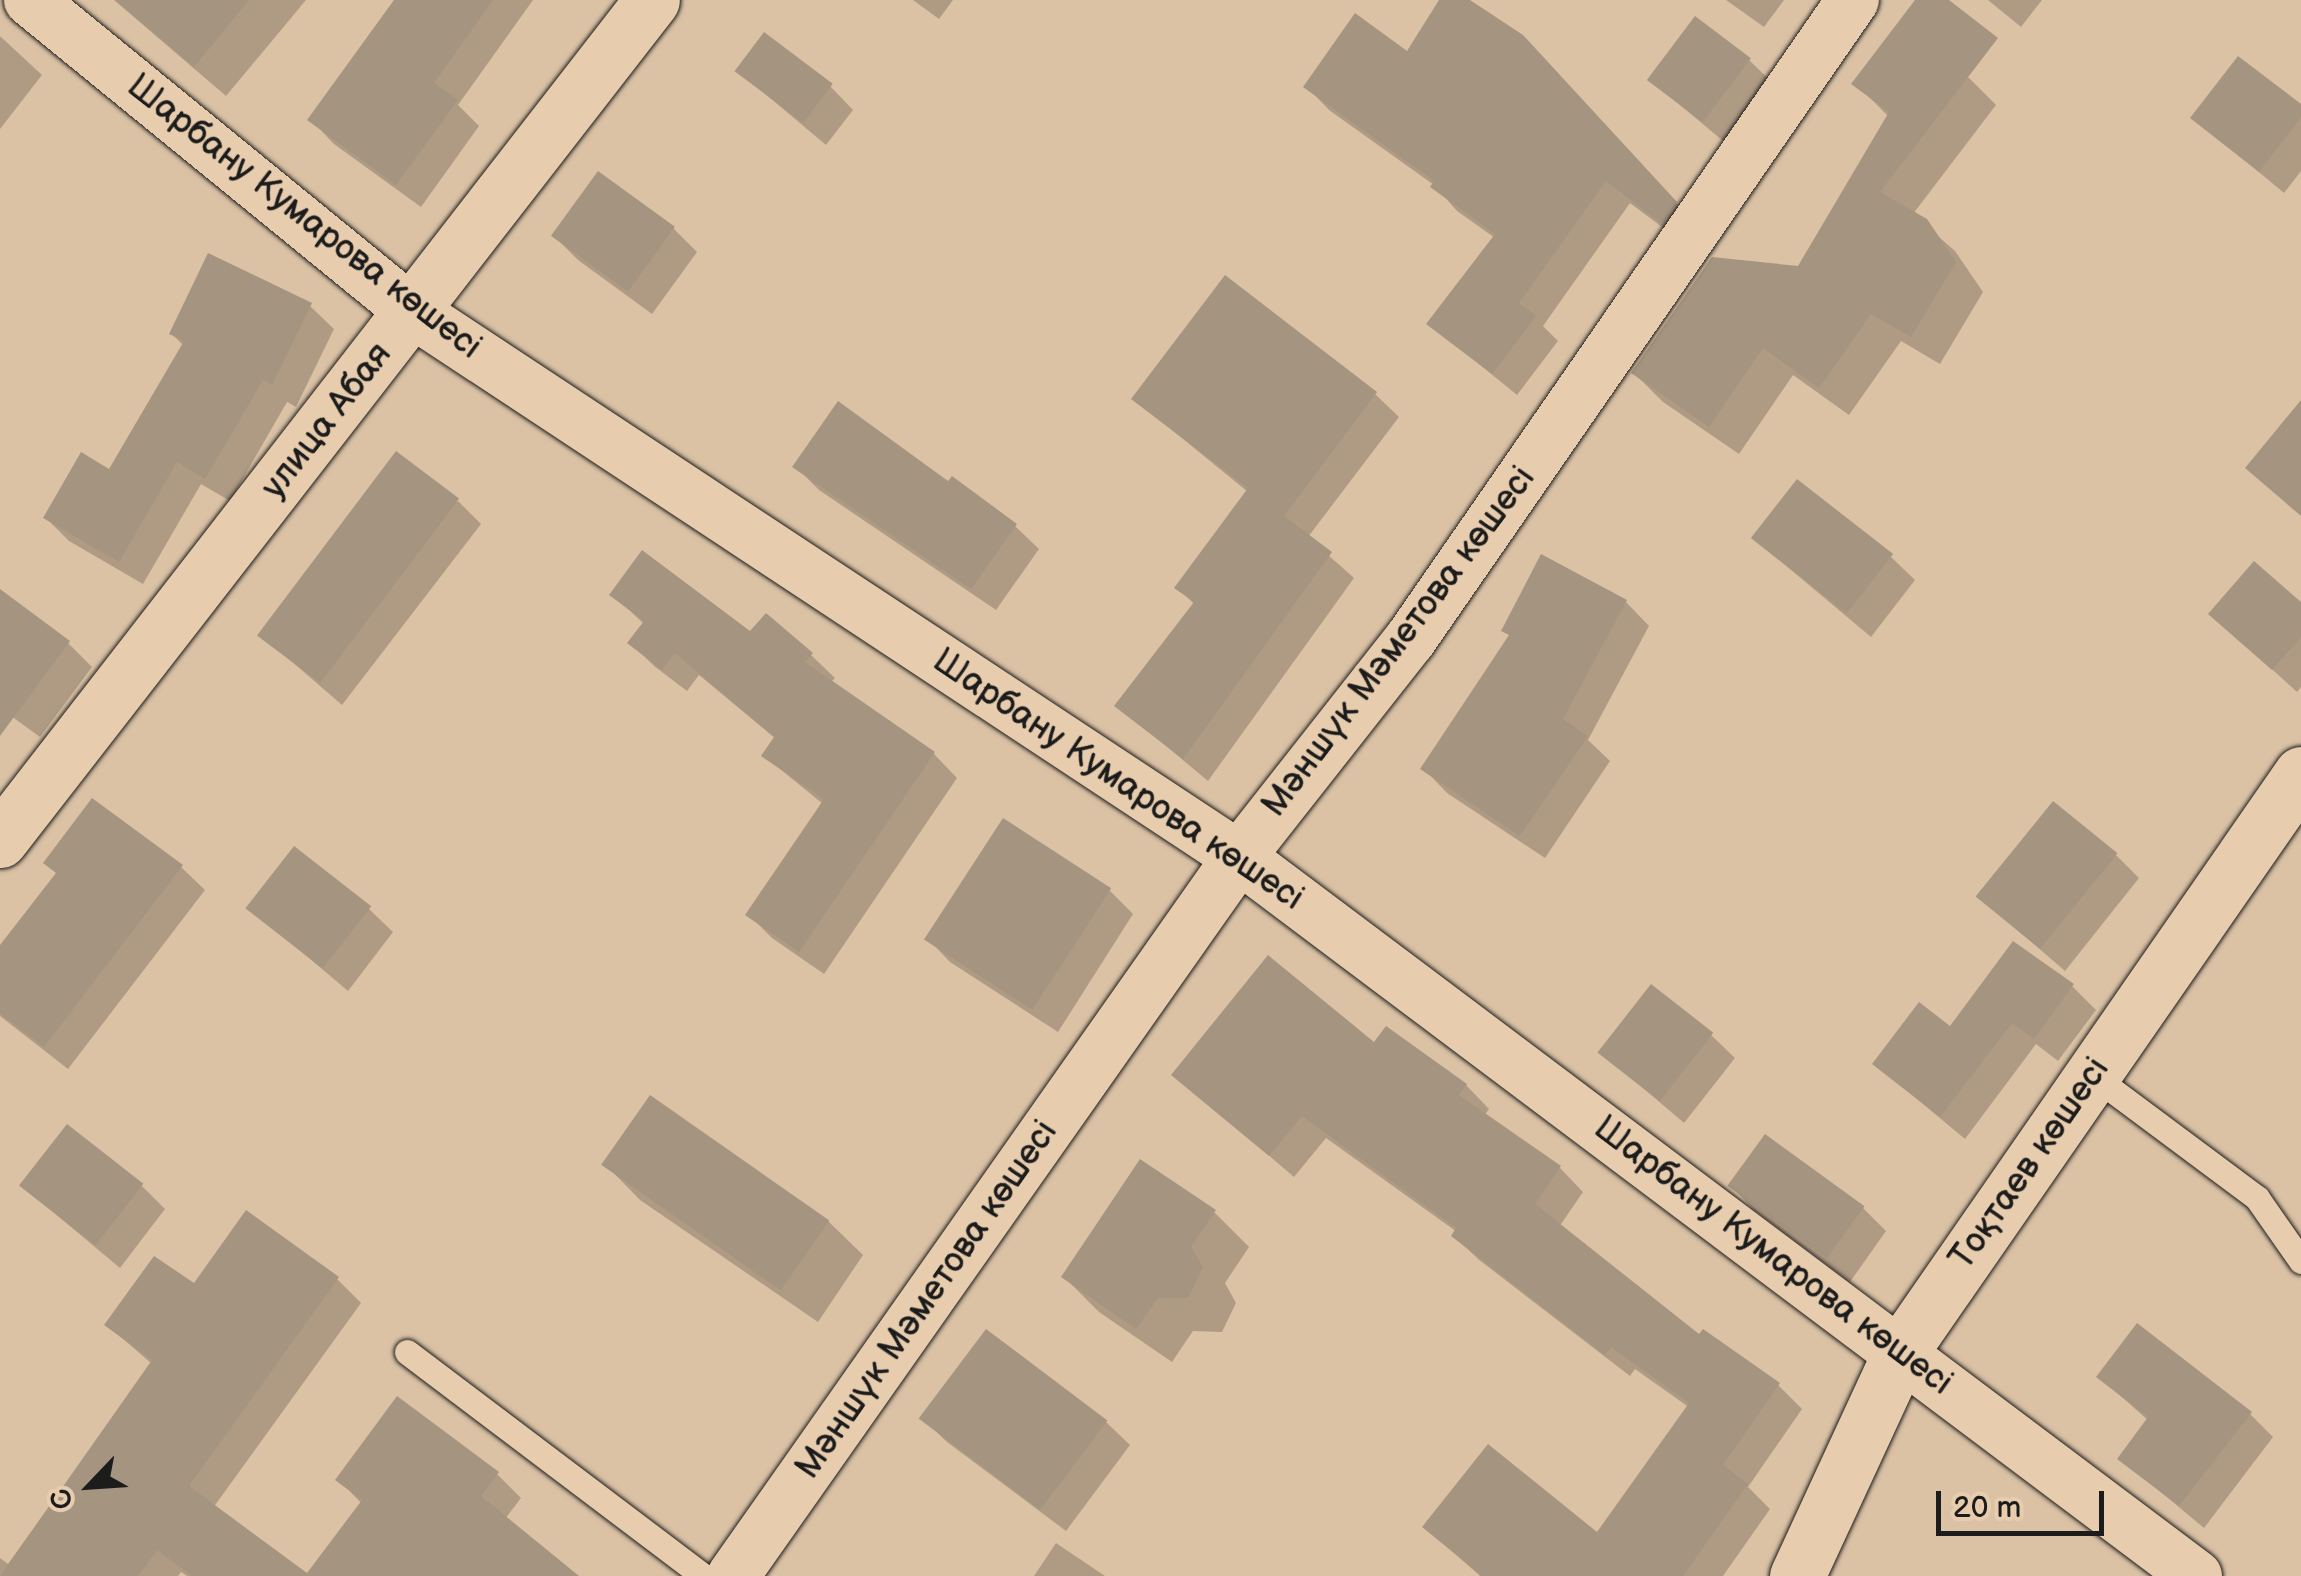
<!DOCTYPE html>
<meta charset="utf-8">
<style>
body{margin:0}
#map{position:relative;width:2301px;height:1576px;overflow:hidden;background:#dbc2a5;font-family:"Balsamiq Sans",sans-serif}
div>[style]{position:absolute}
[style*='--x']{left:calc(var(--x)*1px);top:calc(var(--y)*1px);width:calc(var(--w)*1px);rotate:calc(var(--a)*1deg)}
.shadow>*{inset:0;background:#0003}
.building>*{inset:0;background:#a5947f;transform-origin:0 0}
.roads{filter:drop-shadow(0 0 2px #1c1c1c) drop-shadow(0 0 2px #1c1c1c)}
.lane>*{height:25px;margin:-12.5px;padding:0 12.5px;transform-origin:12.5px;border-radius:12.5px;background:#e7cdae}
.street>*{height:52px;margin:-26px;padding:0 26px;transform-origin:26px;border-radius:26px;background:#e7cdae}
.secondary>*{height:55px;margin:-27.5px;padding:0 27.5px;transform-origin:27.5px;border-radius:27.5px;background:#e7cdae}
span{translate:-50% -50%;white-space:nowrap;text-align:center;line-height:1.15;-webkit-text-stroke:8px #e7cdae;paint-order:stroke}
.street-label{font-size:35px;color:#1c1c1c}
.north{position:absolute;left:40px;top:1436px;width:100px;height:100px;-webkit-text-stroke:8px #e7cdae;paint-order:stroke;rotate:245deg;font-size:28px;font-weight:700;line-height:40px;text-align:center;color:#1c1c1c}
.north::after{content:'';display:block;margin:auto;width:35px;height:45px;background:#1c1c1c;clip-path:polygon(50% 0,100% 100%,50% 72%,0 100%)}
.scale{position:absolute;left:1936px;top:1491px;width:168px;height:45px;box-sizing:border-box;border:5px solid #1c1c1c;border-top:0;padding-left:12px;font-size:30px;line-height:35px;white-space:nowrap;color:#1c1c1c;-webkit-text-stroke:8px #e7cdae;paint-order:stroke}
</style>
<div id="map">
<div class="shadow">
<div style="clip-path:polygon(114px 0,306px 0,226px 96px)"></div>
<div style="clip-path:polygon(397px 0,533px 0,458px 105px,479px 126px,421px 207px,334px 144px,311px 120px)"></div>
<div style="clip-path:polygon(913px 0,953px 0,939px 19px)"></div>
<div style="clip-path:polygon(1442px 0,1465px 0,1547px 62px,1699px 228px,1686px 245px,1630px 203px,1543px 326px,1558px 341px,1517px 395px,1430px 324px,1495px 238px,1457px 211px,1434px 185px,1329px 110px,1306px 86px,1407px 54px)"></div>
<div style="clip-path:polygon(1726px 0,1784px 0,1764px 27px)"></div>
<div style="clip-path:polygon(1988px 0,2042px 0,2021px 27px)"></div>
<div style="clip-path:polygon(0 36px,42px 75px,0 129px)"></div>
<div style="clip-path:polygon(1749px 60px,1773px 83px,1728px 145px,1651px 81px)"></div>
<div style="clip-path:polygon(738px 71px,830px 86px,853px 110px,826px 145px)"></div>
<div style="clip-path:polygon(1968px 77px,1996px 105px,1913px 214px,1955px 251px,1983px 292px,1940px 364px,1901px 341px,1849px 415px,1793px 375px,1739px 454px,1663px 402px,1634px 373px,1799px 268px,1889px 117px,1855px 83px)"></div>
<div style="clip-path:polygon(2301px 107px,2301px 171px,2284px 193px,2194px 118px)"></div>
<div style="clip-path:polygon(673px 228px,697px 252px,652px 314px,578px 260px,554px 236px)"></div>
<div style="clip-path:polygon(310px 306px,334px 329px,296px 407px,287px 402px,230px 501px,201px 484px,143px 584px,69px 541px,46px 518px,110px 472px,184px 346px,172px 334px)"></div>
<div style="clip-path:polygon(1375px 394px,1399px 417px,1308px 537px,1354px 578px,1208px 781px,1118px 706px,1195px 605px,1178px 588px,1248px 492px,1134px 399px)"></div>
<div style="clip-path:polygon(795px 466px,949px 485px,1015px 526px,1039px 549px,996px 610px,819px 490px)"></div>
<div style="clip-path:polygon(458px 501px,481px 524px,342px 705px,260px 634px)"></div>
<div style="clip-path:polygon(1753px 538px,1891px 557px,1915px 580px,1871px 637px)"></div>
<div style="clip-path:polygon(0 593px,68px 643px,92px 667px,40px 737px,0 708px)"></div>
<div style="clip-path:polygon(612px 594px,811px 655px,835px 678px,830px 683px,934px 754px,957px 778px,824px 974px,772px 938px,748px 914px,823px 804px,764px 756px,776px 739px,699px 675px,687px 691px,654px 666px,630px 642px,644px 624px)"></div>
<div style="clip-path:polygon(1626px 602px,1649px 626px,1588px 740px,1610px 761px,1545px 858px,1447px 793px,1424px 769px,1511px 637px,1504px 630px)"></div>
<div style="clip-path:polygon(2301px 605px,2301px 687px,2297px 692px,2211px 614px)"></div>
<div style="clip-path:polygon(2116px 855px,2139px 878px,2065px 971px,1979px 897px)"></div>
<div style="clip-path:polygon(181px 867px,205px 890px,68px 1069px,0 1016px,0 950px)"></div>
<div style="clip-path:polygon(1109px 890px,1133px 914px,1058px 1032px,950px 962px,927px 938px)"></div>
<div style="clip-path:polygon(250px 908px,369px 909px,393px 932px,348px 991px)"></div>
<div style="clip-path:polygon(2072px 986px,2096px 1010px,2058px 1061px,2036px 1044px,1965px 1139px,1875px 1064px,1951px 1030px)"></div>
<div style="clip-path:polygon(1711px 1035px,1735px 1058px,1684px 1123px,1601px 1052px)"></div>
<div style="clip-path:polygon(1374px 1046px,1466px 1085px,1489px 1109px,1484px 1116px,1560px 1168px,1583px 1192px,1559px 1227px,1700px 1337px,1778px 1385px,1802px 1409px,1748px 1487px,1770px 1509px,1723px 1576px,1480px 1576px,1425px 1527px,1598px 1535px,1690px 1408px,1635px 1369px,1630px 1376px,1478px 1259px,1454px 1236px,1457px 1232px,1326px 1138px,1294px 1177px,1174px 1074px)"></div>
<div style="clip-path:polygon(606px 1165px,828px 1221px,863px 1255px,818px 1322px,640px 1200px)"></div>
<div style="clip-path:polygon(22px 1186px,142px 1186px,165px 1209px,120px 1268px)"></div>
<div style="clip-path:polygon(1731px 1186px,1863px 1208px,1886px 1231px,1850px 1282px,1754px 1210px)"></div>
<div style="clip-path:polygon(1214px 1212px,1249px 1247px,1225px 1283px,1236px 1303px,1222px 1332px,1193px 1331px,1172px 1362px,1099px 1312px,1064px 1277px)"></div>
<div style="clip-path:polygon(337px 1279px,361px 1303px,213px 1508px,307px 1576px,187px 1576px,181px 1572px,178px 1576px,0 1576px,0 1558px,8px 1564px,152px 1364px,107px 1325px,194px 1287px)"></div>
<div style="clip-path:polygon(2099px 1377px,2250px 1414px,2273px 1437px,2204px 1528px,2120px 1458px,2149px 1421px)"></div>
<div style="clip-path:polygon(923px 1419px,1106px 1422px,1130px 1445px,1066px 1531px,947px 1442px)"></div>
<div style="clip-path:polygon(497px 1474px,521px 1498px,505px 1519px,575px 1576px,308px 1576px,362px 1504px,338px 1479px)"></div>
<div style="clip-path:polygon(1056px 1543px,1105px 1576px,1034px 1576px)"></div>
</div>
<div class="building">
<div style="clip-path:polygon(115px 0,249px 0,194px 67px)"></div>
<div style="clip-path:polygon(394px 0,493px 0,434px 83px,458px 100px,396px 185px,307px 120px)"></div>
<div style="clip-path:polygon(1439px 0,1470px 0,1523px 35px,1677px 202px,1662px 224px,1606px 181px,1519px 303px,1536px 316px,1492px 374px,1426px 324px,1495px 234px,1430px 187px,1434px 181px,1303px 87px,1355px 13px,1407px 51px)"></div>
<div style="clip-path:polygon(1915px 0,1949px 0,1998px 38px,1880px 192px,1927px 219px,1956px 262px,1911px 337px,1871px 314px,1819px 388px,1763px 348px,1709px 427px,1631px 373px,1712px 257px,1798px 266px,1889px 112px,1851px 84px)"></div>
<div style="left:1695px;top:16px;width:70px;height:80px;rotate:37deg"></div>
<div style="left:764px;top:32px;width:86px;height:49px;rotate:37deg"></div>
<div style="clip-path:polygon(2238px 56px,2301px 104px,2301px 117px,2259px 172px,2190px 118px)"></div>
<div style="left:598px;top:171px;width:95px;height:80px;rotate:36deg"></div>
<div style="clip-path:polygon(208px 253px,312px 303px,272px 385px,263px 380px,205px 479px,177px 462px,119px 562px,43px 518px,81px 452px,109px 469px,184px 341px,169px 334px)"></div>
<div style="clip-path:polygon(1225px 275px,1377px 392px,1284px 516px,1332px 552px,1183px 759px,1114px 706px,1194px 602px,1174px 588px,1248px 488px,1131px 399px)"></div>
<div style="clip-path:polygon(2301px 400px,2301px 516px,2245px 468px)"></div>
<div style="clip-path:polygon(838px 401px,948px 481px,952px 476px,1017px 524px,971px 589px,792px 467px)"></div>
<div style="left:396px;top:451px;width:79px;height:231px;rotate:37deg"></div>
<div style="left:1797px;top:479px;width:122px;height:75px;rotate:38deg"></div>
<div style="clip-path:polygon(642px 550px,750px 631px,766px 613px,813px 653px,805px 662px,935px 752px,799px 952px,745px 915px,824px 799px,761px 756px,774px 737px,675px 653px,662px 670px,627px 643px,644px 621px,609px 595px)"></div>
<div style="clip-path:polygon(1541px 554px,1627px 600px,1563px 719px,1588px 736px,1520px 836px,1420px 769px,1509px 635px,1501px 631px)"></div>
<div style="clip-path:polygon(2254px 561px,2301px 602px,2301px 637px,2272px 670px,2208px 614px)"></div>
<div style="clip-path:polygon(0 589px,70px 641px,0 736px)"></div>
<div style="clip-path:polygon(92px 798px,183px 865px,44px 1047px,0 1013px,0 945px,56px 873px,43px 863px)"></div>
<div style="left:2053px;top:801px;width:83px;height:123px;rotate:39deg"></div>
<div style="left:1003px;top:818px;width:129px;height:145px;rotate:33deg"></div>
<div style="left:294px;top:846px;width:98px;height:79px;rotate:38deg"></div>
<div style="clip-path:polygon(2013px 941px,2074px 984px,2034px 1039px,2012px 1023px,1940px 1117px,1872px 1064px,1919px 1002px,1950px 1026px)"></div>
<div style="clip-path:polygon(1268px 955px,1374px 1042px,1386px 1026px,1467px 1084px,1459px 1095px,1561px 1166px,1535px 1204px,1699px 1334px,1703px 1329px,1780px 1383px,1723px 1465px,1748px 1484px,1683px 1576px,1482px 1576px,1422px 1527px,1488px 1444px,1597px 1532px,1689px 1403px,1611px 1347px,1605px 1355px,1451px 1236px,1456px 1228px,1302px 1116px,1269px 1156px,1171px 1075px)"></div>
<div style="left:1651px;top:984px;width:79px;height:87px;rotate:38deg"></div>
<div style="left:650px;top:1095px;width:219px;height:85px;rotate:35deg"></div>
<div style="left:67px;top:1124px;width:97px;height:78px;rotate:38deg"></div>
<div style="left:1765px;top:1134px;width:123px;height:64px;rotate:36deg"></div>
<div style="clip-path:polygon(1140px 1159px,1216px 1210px,1191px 1247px,1203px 1267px,1188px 1298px,1158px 1298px,1136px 1329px,1061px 1277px)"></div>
<div style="clip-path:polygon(246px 1210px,339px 1277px,189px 1486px,307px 1573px,362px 1500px,335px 1480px,397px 1396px,499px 1472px,481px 1496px,579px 1576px,192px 1576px,157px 1550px,138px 1576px,0 1576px,152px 1360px,104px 1325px,154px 1256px,194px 1283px)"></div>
<div style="clip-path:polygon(2137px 1323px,2252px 1412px,2179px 1506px,2117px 1459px,2148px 1417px,2096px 1377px)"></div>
<div style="left:986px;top:1329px;width:152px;height:112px;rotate:37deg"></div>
</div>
<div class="roads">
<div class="lane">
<div style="--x:2092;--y:1075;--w:206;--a:36.7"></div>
<div style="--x:2257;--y:1198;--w:77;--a:55.1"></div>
<div style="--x:407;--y:1352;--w:371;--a:37.1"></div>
</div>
<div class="street">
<div style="--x:30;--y:0;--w:494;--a:39.2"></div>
<div style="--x:413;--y:312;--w:990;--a:33.42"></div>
<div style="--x:1239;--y:857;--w:1197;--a:36.92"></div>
<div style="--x:733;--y:1576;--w:879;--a:-54.86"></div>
<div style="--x:1239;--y:857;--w:276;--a:-51.8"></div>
<div style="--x:1410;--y:640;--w:778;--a:-55.31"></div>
</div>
<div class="secondary">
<div style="--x:0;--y:840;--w:1063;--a:-52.18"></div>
<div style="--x:1797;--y:1576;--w:248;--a:-65.2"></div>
<div style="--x:1901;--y:1351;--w:702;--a:-55.27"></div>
</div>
</div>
<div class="street-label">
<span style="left:304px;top:217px;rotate:38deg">Шарбану Кумарова көшесі</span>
<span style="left:327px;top:421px;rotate:-52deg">улица Абая</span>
<span style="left:1399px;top:642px;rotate:-53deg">Мәншүк Мәметова көшесі</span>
<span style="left:1118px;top:780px;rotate:34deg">Шарбану Кумарова көшесі</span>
<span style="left:2030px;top:1164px;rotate:-55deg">Тоқтаев көшесі</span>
<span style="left:1773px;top:1256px;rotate:37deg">Шарбану Кумарова көшесі</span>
<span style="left:927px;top:1300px;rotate:-55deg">Мәншүк Мәметова көшесі</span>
</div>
<div class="north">С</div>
<div class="scale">20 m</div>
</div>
